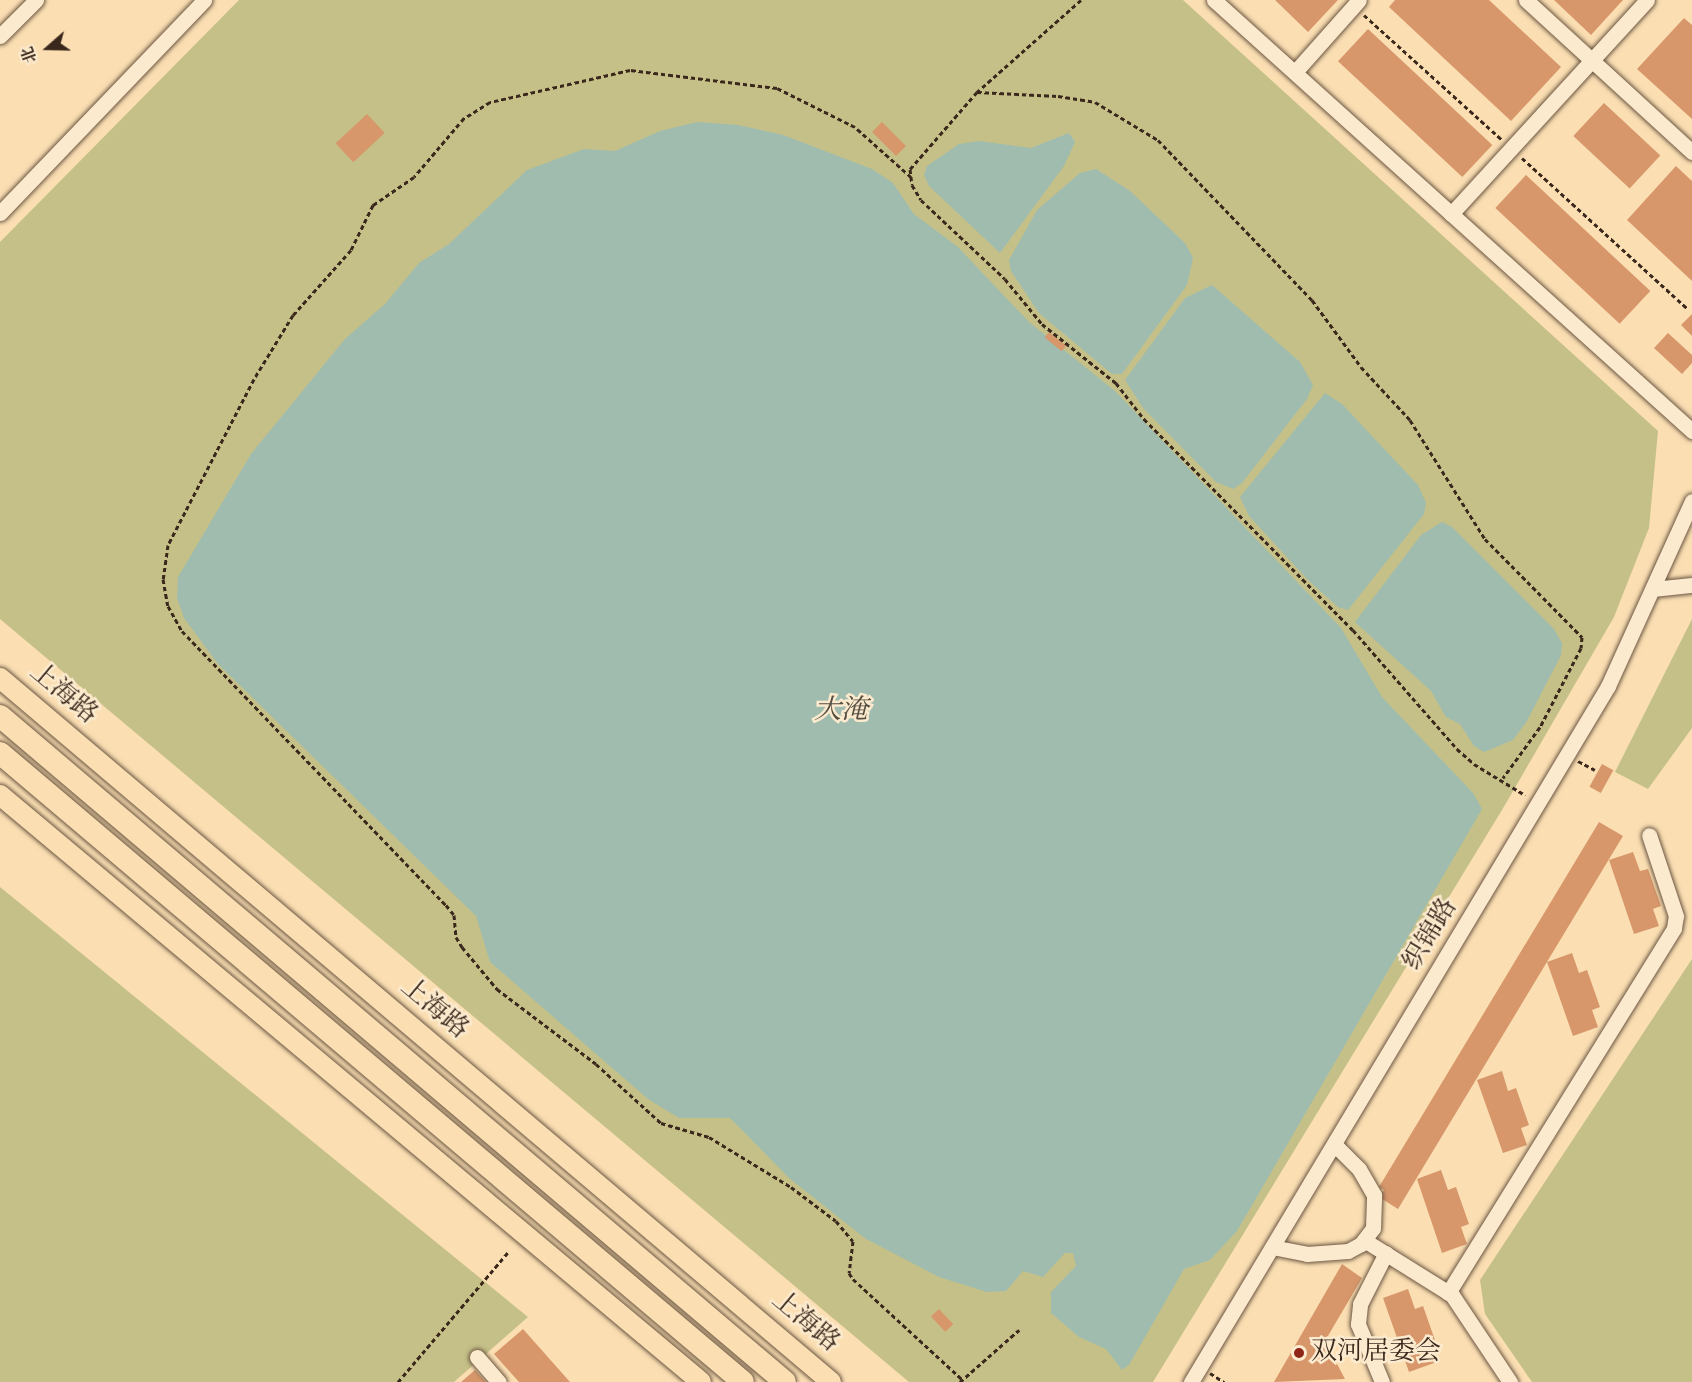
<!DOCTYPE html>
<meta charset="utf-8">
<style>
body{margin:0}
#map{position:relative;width:1692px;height:1382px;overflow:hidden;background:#fbdfb3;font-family:"Sorts Mill Goudy","Noto Serif SC",serif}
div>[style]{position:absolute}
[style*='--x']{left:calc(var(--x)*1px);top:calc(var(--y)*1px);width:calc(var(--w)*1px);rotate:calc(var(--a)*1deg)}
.green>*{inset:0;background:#c5c088}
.water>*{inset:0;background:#9fbcaf}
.building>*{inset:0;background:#d7976b;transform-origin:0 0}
.path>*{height:3px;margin-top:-1.5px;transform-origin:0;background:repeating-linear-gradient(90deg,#3b281c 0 4.5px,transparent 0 7.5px)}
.roads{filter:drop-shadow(0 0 2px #6b5642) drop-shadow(0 0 2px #6b5642)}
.minor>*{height:15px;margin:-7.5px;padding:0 7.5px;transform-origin:7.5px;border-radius:7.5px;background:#fceace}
.major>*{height:20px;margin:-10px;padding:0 10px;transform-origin:10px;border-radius:10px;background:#fbdfb3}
.highway>*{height:22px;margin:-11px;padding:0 11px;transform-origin:11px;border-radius:11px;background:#fbdfb3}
.dots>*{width:16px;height:16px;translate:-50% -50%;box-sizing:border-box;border:3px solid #fceace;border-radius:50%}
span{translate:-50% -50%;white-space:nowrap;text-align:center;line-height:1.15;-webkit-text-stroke:5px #fceace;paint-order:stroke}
.street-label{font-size:26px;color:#3b281c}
.poi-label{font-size:26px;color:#3b281c}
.left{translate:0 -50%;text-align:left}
.water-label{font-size:27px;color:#544d41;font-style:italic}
.north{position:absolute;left:18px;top:18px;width:60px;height:60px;-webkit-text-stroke:4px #fceace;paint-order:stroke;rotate:250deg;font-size:16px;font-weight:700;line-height:24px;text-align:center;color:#3b281c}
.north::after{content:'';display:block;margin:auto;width:21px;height:27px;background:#3b281c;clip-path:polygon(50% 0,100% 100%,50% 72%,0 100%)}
</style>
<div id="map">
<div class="green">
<div style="clip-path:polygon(239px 0,1183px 0,1658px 431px,1649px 528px,1614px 617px,1502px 810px,1153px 1382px,909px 1382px,0 619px,0 242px)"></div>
<div style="clip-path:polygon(1692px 619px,1692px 728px,1648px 789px,1615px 772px)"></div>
<div style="clip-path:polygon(0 887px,528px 1317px,454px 1382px,0 1382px)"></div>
<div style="clip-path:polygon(1692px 959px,1692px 1382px,1532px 1382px,1485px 1314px,1480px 1280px)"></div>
</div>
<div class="water">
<div style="clip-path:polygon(697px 122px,738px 125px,783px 135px,872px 169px,893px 183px,914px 214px,958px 247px,1029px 322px,1115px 391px,1341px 628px,1382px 697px,1473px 793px,1482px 809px,1237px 1231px,1210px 1260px,1184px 1269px,1129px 1365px,1122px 1370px,1106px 1349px,1079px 1337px,1051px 1313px,1051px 1292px,1076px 1266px,1073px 1253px,1065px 1253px,1043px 1277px,1023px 1271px,1006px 1291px,987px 1292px,939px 1277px,866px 1239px,789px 1178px,730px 1118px,679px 1118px,648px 1099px,490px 962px,476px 916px,218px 664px,184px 618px,177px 598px,178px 577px,251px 454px,345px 339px,385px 304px,419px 263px,449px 244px,527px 170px,584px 149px,615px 151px,660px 131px)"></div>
<div style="clip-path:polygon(1069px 133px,1075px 142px,1064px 166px,1000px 253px,929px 186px,924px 175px,927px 166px,959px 144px,979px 141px,1031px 148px)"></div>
<div style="clip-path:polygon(1096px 169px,1130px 191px,1185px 243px,1193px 258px,1187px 285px,1122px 374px,1112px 374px,1039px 313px,1011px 271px,1009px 260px,1037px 210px,1080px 173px)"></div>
<div style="clip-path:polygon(1212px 285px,1300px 362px,1313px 385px,1307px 399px,1242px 483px,1233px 489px,1216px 482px,1143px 408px,1125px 380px,1185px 298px)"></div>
<div style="clip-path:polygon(1325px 393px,1342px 404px,1418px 485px,1426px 503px,1424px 514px,1348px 610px,1338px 607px,1308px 580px,1249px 516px,1240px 497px)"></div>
<div style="clip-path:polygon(1442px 522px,1452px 527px,1554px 629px,1562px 643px,1561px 655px,1527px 721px,1513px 740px,1484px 752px,1474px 746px,1460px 724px,1446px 717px,1431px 691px,1355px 622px,1421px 535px)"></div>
</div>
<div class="building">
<div style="clip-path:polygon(1275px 0,1338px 0,1308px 32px)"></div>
<div style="clip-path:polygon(1395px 0,1489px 0,1561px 67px,1511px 121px,1389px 7px)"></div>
<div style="clip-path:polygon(1554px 0,1623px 0,1591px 35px)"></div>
<div style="clip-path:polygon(1684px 18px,1692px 25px,1692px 119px,1637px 69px)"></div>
<div style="left:1368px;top:29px;width:170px;height:44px;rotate:43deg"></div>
<div style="left:1604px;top:103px;width:77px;height:45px;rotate:43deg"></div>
<div style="left:367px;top:114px;width:26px;height:43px;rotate:47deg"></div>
<div style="left:882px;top:122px;width:34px;height:14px;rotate:45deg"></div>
<div style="clip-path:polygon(1676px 166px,1692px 181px,1692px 281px,1627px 220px)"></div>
<div style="left:1526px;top:175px;width:170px;height:45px;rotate:43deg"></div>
<div style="clip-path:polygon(1692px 314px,1692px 336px,1681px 325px)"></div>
<div style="left:1049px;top:332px;width:22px;height:7px;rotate:39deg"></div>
<div style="clip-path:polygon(1668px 333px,1692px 355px,1692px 363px,1682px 374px,1654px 348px)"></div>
<div style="left:1602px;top:764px;width:13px;height:26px;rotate:29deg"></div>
<div style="clip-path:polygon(1599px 822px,1623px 836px,1398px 1209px,1379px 1197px,1384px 1190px,1379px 1187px)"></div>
<div style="clip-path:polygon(1633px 852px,1640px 871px,1648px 869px,1661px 906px,1653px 909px,1659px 926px,1634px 934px,1609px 860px)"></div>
<div style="clip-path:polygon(1572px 953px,1579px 973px,1587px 970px,1600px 1007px,1592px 1010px,1598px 1027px,1573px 1036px,1547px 962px)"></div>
<div style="clip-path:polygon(1502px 1071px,1508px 1091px,1516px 1088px,1529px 1125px,1521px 1128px,1527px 1145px,1503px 1153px,1477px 1080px)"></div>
<div style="clip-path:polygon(1441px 1170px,1448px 1190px,1456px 1187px,1469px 1224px,1461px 1227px,1467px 1244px,1442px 1253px,1417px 1179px)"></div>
<div style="clip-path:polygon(1342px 1264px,1362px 1278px,1325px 1341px,1345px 1379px,1274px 1382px)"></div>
<div style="clip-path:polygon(1408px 1289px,1415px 1309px,1423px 1306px,1436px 1343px,1428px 1346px,1434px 1363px,1409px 1372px,1383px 1298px)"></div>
<div style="left:939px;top:1309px;width:21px;height:11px;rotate:47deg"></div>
<div style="clip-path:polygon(523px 1329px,570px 1382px,519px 1382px,494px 1354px)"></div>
<div style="clip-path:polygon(475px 1370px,486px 1382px,461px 1382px)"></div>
</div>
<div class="path">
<div style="--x:1081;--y:0;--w:139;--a:138.5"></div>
<div style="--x:977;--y:92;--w:102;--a:131"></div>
<div style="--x:910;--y:169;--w:16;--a:83"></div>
<div style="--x:912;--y:185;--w:17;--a:59"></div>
<div style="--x:921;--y:200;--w:115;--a:43.2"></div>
<div style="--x:1005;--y:279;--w:58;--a:50.6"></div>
<div style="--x:1042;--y:324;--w:95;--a:38.6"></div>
<div style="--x:1116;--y:383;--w:46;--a:52.1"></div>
<div style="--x:1144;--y:419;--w:297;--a:45.3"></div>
<div style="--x:1353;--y:630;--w:158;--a:48.8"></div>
<div style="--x:1457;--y:749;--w:23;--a:41"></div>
<div style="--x:1474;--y:764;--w:60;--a:31.3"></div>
<div style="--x:1364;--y:15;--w:185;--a:42.1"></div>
<div style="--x:977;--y:92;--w:81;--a:2.8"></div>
<div style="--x:1058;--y:96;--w:37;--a:9"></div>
<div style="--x:1095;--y:102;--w:74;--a:31.1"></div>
<div style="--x:1158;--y:140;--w:222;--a:46.1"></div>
<div style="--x:1312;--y:300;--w:83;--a:53.8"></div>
<div style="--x:1361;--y:367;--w:72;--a:47.2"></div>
<div style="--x:1410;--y:420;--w:141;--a:57.8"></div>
<div style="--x:1485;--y:539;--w:138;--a:45.3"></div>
<div style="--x:1582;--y:637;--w:11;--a:95"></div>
<div style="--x:1581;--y:648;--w:89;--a:117.4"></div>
<div style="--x:1540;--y:727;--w:63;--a:126"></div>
<div style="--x:1522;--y:158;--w:223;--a:42.3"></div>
<div style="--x:911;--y:177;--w:75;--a:-138.2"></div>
<div style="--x:855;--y:127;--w:87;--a:-153.4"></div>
<div style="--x:777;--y:88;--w:148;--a:-173"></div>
<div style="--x:630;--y:70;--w:144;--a:167.1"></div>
<div style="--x:490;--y:102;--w:31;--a:148"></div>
<div style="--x:464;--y:118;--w:77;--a:130.3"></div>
<div style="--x:414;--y:177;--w:50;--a:145.7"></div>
<div style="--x:373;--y:205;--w:50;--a:116.1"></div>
<div style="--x:351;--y:250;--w:87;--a:131.7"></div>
<div style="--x:293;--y:315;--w:75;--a:121.4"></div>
<div style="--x:254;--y:379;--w:187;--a:117.4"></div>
<div style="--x:168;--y:545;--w:34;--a:98"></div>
<div style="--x:163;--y:579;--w:27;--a:80"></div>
<div style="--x:168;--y:606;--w:29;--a:61"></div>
<div style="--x:182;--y:631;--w:380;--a:46.1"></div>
<div style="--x:446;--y:905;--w:13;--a:51"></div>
<div style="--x:454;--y:915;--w:22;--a:85"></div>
<div style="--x:456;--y:937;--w:12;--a:59"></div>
<div style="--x:462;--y:947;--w:55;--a:50.2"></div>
<div style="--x:497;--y:989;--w:124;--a:37.1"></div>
<div style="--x:596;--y:1064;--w:88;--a:42.2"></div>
<div style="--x:661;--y:1123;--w:50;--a:16.3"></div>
<div style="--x:709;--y:1137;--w:96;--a:31.4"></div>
<div style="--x:791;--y:1187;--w:56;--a:37.1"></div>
<div style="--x:836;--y:1221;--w:26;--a:50"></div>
<div style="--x:853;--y:1241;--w:32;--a:97"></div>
<div style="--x:849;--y:1273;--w:7;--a:56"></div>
<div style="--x:853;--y:1279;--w:149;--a:42.6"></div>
<div style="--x:1578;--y:761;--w:19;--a:28"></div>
<div style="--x:1210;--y:1373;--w:17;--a:33"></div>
<div style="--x:398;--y:1382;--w:172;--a:-49.7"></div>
<div style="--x:960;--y:1382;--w:79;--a:-41.4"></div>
</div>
<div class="roads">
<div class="minor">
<div style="--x:1214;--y:0;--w:644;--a:42.04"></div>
<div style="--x:1526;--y:0;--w:225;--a:42.5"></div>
<div style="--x:0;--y:36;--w:51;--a:-45"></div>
<div style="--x:1295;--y:72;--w:96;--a:-48.4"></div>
<div style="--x:0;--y:213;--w:295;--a:-46.2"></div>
<div style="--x:1451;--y:214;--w:290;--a:-47.5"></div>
<div style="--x:1653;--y:589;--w:39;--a:-6"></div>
<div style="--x:1364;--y:1240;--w:104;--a:32"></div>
<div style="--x:1452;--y:1295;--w:105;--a:56.3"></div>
<div style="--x:1272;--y:1247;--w:36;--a:11"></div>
<div style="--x:1307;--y:1254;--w:41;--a:-4.2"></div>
<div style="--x:1348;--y:1251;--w:15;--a:-28"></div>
<div style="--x:1361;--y:1244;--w:20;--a:-53"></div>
<div style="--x:1373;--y:1228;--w:33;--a:-88"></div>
<div style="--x:1374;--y:1195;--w:30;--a:-120"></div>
<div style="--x:1359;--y:1169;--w:35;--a:-135"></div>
<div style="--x:1448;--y:1293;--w:429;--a:-58.2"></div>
<div style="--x:1674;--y:928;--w:12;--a:-81"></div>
<div style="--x:1676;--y:916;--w:85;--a:-108.4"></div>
<div style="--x:477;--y:1357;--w:33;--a:49"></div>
<div style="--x:1191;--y:1382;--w:811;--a:-59.07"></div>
<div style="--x:1608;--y:686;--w:203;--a:-65.6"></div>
<div style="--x:1382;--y:1382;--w:63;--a:-112.5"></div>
<div style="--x:1358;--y:1324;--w:20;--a:-84"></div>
<div style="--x:1360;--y:1304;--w:57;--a:-63"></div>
</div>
<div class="major">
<div style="--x:0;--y:678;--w:1089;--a:40.27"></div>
<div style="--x:0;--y:795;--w:914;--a:39.94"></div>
</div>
<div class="highway">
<div style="--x:0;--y:716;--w:1029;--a:40.31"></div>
<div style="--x:0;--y:753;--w:973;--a:40.25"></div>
</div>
</div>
<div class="dots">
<div style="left:1299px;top:1353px;background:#8f2418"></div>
</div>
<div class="street-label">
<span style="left:63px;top:694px;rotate:40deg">上海路</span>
<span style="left:1431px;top:935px;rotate:-59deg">织锦路</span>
<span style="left:434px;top:1009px;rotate:40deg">上海路</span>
<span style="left:805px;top:1322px;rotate:40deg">上海路</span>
</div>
<div class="poi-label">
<span class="left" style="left:1311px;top:1353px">双河居委会</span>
</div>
<div class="water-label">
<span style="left:841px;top:712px">大淹</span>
</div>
<div class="north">北</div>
</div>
